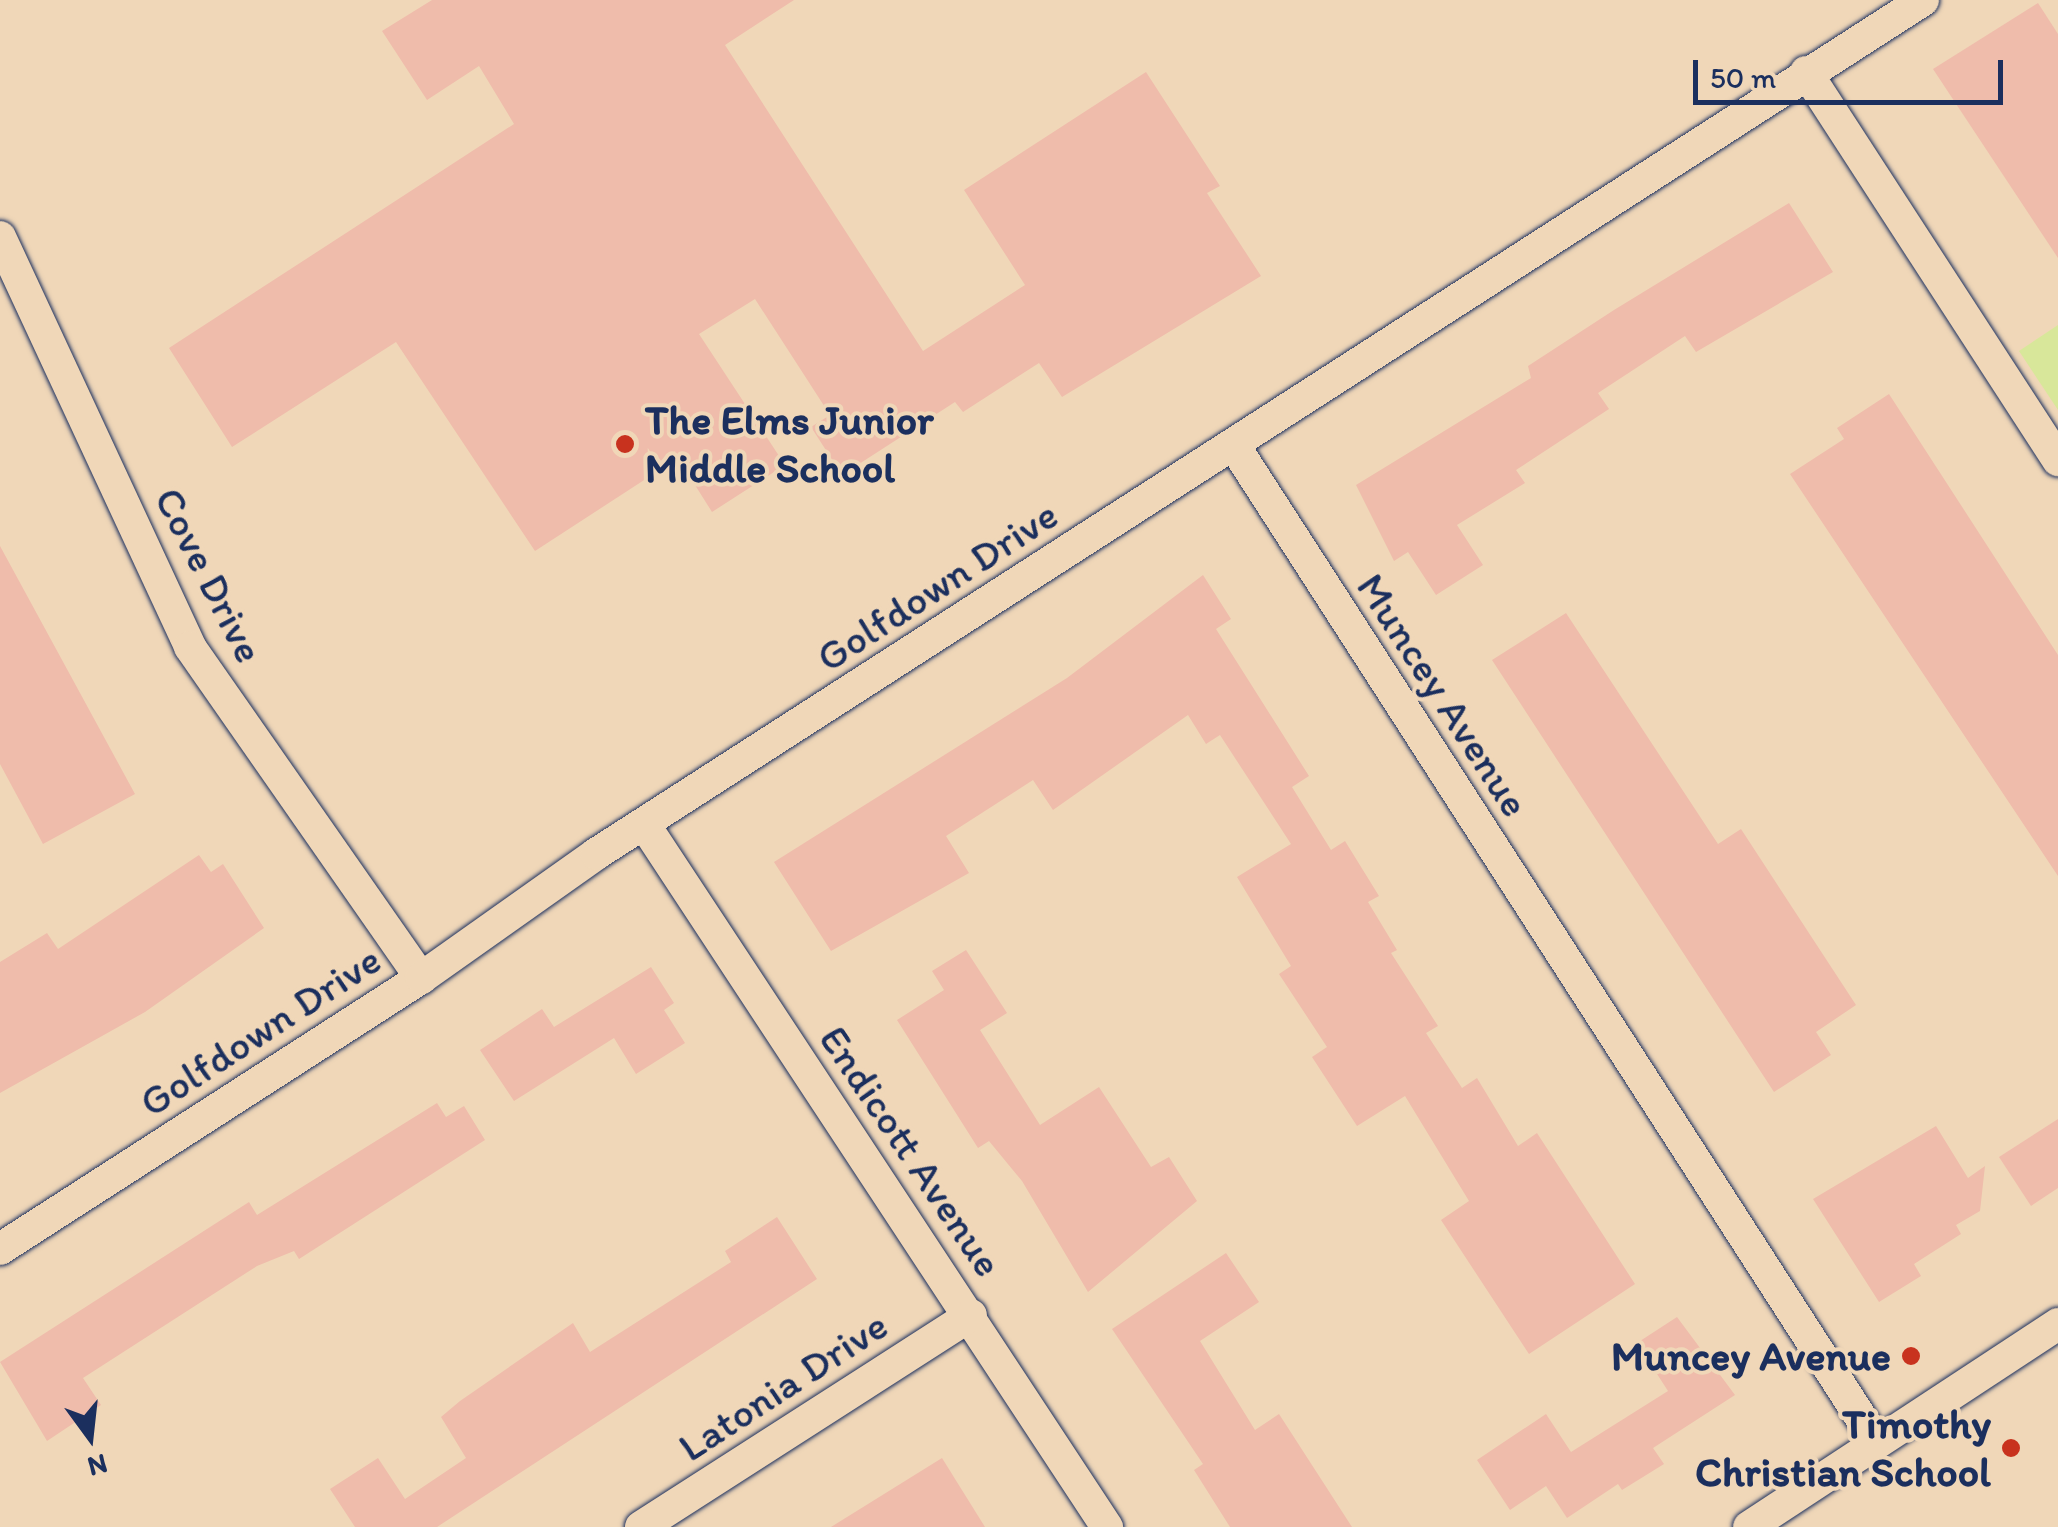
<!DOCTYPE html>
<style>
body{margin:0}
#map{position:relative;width:2058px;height:1527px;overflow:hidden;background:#f0d7b8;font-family:Itim,sans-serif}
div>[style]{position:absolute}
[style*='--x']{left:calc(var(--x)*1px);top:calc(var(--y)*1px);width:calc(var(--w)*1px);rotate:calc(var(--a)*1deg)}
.green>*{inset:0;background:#d8e79a}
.building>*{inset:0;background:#efbcab}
.roads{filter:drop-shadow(0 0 2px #1b2f5e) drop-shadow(0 0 2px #1b2f5e)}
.minor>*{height:32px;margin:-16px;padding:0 16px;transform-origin:16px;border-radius:16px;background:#f0d7b8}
.dots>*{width:28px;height:28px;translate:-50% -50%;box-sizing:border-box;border:5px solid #f0d7b8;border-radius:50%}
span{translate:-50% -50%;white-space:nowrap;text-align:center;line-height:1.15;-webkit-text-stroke:8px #f0d7b8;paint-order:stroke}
.poi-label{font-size:42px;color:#1b2f5e;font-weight:700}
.left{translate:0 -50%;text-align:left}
.right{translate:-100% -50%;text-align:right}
.street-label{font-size:42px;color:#1b2f5e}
.north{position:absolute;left:40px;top:1387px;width:100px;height:100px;-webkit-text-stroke:8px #f0d7b8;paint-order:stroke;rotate:165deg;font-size:28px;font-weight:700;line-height:40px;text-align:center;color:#1b2f5e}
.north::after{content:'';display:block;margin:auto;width:35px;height:45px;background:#1b2f5e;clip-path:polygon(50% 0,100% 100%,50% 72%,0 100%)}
.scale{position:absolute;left:1693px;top:60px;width:310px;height:45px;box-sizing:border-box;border:5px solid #1b2f5e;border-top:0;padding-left:12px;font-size:30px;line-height:35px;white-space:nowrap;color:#1b2f5e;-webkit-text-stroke:8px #f0d7b8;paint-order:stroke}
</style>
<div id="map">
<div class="green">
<div style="clip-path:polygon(2058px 325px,2058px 410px,2019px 351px)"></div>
</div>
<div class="building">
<div style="clip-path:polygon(432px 0,794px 0,725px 45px,923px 351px,1025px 285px,964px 190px,1146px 72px,1220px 186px,1207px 193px,1261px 276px,1062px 397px,1039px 363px,963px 412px,955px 402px,842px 475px,811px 427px,830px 415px,755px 299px,699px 334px,785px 465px,712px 512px,678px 458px,535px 551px,396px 342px,232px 447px,169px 348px,514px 124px,479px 66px,427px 100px,382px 31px)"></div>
<div style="clip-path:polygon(2038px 3px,2058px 34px,2058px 258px,1933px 69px)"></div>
<div style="clip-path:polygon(1789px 203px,1833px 272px,1696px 352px,1685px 336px,1598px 393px,1609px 409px,1516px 470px,1525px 483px,1457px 525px,1483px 565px,1436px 595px,1408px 552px,1394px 561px,1356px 485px,1531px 378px,1528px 366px,1614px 310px)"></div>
<div style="clip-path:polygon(1889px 394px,2058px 655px,2058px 876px,1790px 474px,1844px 439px,1837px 428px)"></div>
<div style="clip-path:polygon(0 546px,135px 794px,43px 844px,0 764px)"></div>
<div style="clip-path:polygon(1203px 575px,1231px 619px,1216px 629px,1309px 776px,1292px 787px,1331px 850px,1345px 841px,1379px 896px,1368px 902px,1397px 950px,1391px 953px,1438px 1026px,1426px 1033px,1462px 1088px,1477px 1078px,1518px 1146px,1537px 1133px,1635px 1284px,1529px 1354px,1441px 1220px,1469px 1201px,1405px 1096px,1357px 1126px,1312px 1057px,1327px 1047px,1279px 974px,1291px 966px,1237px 877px,1291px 844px,1220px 735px,1206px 744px,1188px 715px,1053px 810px,1033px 780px,946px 836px,969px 873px,831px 951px,774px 862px,1067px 678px)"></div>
<div style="clip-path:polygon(1566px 613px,1718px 844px,1741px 829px,1856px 1005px,1816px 1032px,1831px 1055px,1774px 1092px,1492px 660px)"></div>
<div style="clip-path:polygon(199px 855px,211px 872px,223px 864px,264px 928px,145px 1012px,0 1093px,0 962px,47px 933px,58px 949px)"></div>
<div style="clip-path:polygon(966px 950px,1007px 1013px,980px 1030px,1040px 1125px,1099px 1087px,1151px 1167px,1169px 1157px,1197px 1201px,1088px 1292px,1022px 1181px,989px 1141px,978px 1148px,897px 1020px,944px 990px,932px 971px)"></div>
<div style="clip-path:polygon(651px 967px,674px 1003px,664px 1010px,685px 1043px,636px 1074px,614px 1038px,514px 1101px,480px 1050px,542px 1009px,554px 1027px)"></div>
<div style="clip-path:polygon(437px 1103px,446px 1117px,464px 1106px,485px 1140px,299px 1259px,294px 1251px,257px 1266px,83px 1378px,101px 1405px,47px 1441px,0 1362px,249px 1202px,257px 1215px)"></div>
<div style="clip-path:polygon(2058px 1119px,2058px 1188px,2031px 1206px,1999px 1157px)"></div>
<div style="clip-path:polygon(1936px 1126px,1968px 1178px,1985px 1166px,1980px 1211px,1956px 1225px,1961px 1234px,1914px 1264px,1921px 1276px,1879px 1302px,1813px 1199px)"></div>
<div style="clip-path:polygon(777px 1217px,817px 1279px,437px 1527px,355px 1527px,330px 1489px,378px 1458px,405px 1499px,466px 1458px,441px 1417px,460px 1401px,573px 1323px,590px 1352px,731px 1262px,725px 1251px)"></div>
<div style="clip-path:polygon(1226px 1253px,1259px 1302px,1200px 1341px,1255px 1430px,1279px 1414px,1352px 1527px,1230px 1527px,1194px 1470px,1203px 1464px,1112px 1329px)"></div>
<div style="clip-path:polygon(1677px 1317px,1735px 1395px,1653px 1448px,1664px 1464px,1622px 1490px,1618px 1484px,1567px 1518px,1546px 1486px,1510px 1510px,1477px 1460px,1546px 1414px,1571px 1452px,1668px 1391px,1637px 1343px)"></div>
<div style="clip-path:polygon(942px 1458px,985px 1527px,831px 1527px)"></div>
</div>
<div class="roads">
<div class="minor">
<div style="--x:1806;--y:72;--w:463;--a:57"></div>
<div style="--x:0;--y:237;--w:452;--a:65.1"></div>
<div style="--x:190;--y:647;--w:404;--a:55.1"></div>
<div style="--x:1235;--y:447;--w:1183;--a:57.18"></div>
<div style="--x:644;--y:824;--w:842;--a:56.63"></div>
<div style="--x:0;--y:1249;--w:501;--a:-32.77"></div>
<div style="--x:421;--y:978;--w:214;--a:-35.3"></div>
<div style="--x:596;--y:854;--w:1578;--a:-32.76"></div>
<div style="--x:641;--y:1527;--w:392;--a:-32.7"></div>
<div style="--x:1749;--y:1527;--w:370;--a:-33.3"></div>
</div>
</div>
<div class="dots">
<div style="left:625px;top:444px;background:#c8321e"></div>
<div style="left:1911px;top:1356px;background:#c8321e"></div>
<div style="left:2011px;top:1448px;background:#c8321e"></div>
</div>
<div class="poi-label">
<span class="left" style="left:645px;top:444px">The Elms Junior<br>Middle School</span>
<span class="right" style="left:1891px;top:1356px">Muncey Avenue</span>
<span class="right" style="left:1991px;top:1448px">Timothy<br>Christian School</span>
</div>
<div class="street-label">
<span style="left:209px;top:575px;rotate:63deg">Cove Drive</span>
<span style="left:937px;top:586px;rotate:-33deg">Golfdown Drive</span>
<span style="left:1443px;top:695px;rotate:57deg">Muncey Avenue</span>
<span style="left:260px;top:1031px;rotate:-33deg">Golfdown Drive</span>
<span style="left:911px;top:1151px;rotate:56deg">Endicott Avenue</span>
<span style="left:783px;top:1386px;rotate:-33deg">Latonia Drive</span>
</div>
<div class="north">N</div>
<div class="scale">50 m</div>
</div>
